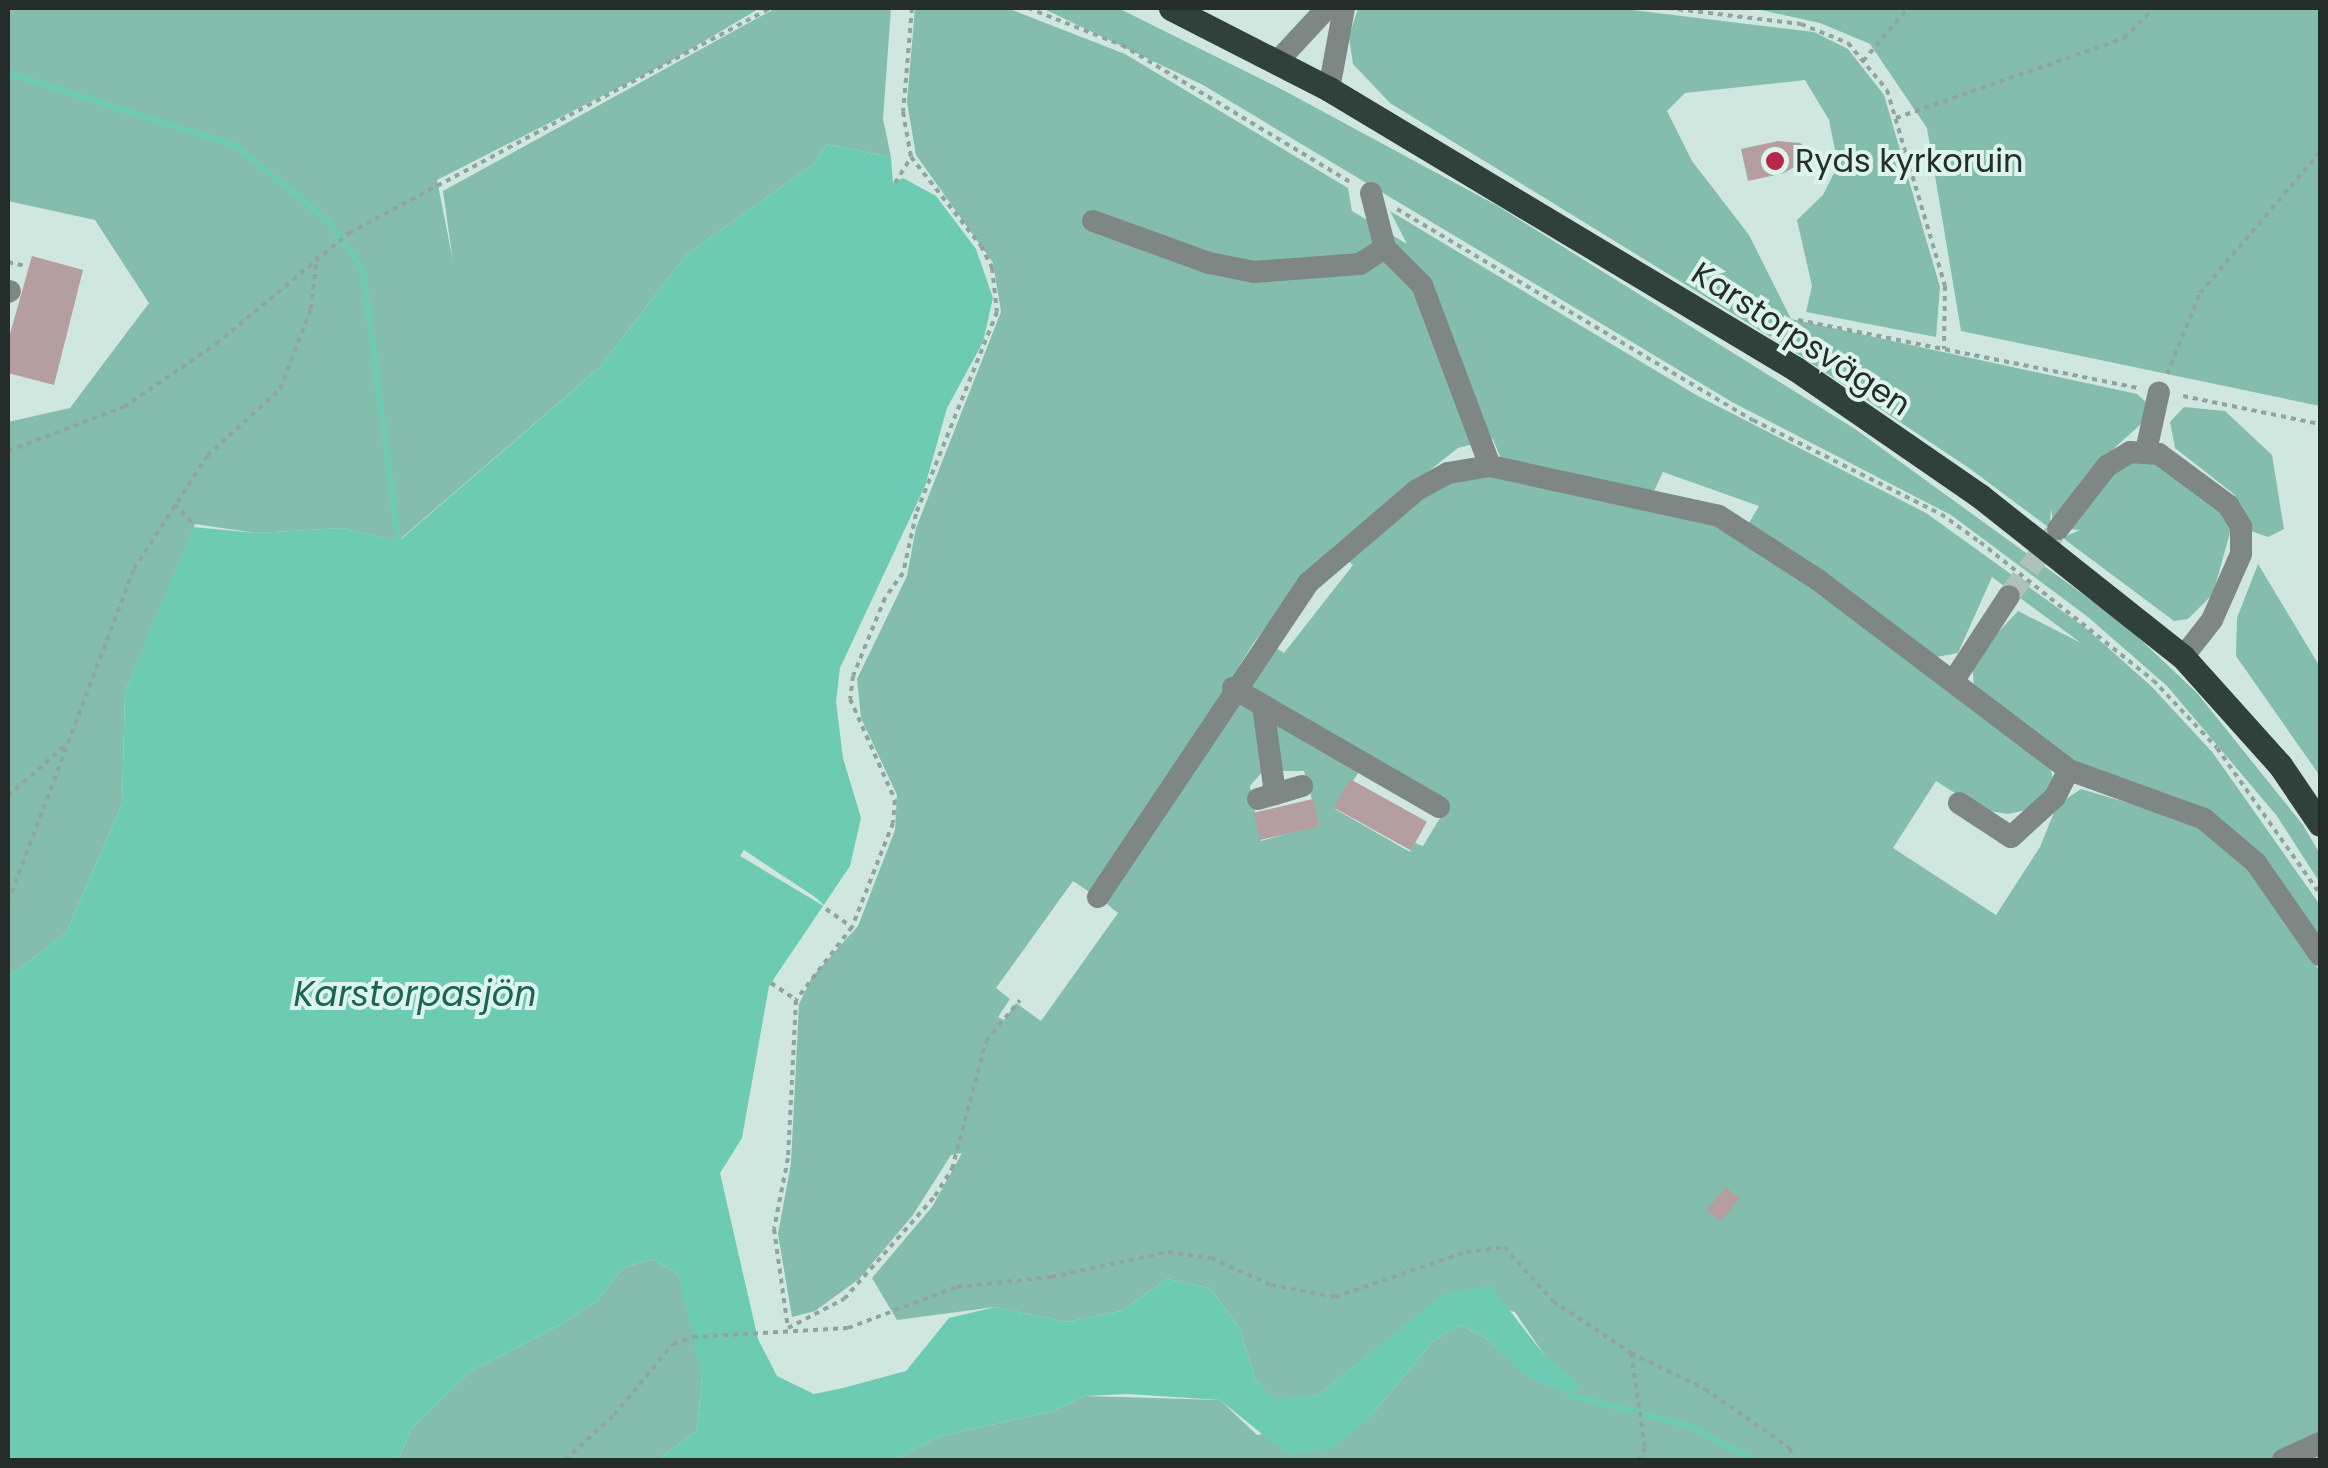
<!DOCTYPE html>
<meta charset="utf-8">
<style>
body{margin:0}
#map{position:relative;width:2328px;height:1468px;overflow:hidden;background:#cfe7df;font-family:Poppins,sans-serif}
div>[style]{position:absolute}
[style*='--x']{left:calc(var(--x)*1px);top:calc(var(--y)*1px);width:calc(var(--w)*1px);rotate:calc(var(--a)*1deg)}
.green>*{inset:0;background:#84bdad}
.water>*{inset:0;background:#6ecbb3}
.pier>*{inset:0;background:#cfe7df}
.stream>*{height:6px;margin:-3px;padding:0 3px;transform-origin:3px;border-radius:3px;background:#6ecbb3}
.building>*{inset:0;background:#b59e9f;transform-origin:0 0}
.minor-tunnel>*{height:22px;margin-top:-11px;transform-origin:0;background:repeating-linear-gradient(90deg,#adc2bb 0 22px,transparent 0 33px)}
.path>*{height:4px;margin-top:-2px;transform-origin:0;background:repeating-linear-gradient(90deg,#91a39d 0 5px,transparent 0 10px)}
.minor>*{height:22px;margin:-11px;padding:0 11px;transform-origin:11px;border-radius:11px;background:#7e8784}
.major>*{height:25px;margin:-12.5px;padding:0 12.5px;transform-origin:12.5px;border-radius:12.5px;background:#30403b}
.dots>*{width:28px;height:28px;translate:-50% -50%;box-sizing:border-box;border:5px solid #dcf4ec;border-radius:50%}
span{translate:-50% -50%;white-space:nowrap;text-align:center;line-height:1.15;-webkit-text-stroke:8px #dcf4ec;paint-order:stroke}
.poi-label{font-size:32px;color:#242d2a}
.left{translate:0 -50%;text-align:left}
.street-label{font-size:32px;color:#242d2a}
.water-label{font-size:35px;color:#1b6554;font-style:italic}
.frame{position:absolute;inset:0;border:10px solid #242d2a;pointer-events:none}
</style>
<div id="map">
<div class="green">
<div style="clip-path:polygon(8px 8px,760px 8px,669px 62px,437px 180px,453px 261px,443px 191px,776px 8px,891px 8px,883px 119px,891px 157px,826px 144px,815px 163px,686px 255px,600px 367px,398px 541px,342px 528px,256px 533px,195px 524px,125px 692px,122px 804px,66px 933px,8px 977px,8px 422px,70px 408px,149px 303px,95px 220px,8px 201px)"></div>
<div style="clip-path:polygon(915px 8px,1007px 8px,1125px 54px,1348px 188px,1352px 211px,1407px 244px,1390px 211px,1698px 396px,1926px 513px,2087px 629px,2152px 687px,2213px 753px,2320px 905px,2320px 942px,2221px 822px,2084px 772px,1974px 687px,1972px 660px,2018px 611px,2081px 643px,1992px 577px,1958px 653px,1931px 658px,1746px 528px,1759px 506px,1663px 472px,1652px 495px,1501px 459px,1493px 439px,1458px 448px,1334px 546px,1298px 584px,1253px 644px,1094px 895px,1073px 881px,996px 988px,1010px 999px,998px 1017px,1004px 1020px,1016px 1003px,1041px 1021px,1118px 913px,1103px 901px,1233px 693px,1255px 707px,1263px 771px,1250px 786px,1261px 841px,1319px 825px,1304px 771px,1282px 771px,1270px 717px,1360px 770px,1335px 809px,1410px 852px,1415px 843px,1423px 846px,1448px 805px,1243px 688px,1272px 645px,1284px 653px,1353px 565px,1342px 555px,1451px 477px,1490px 474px,1699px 518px,1739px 536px,2049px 762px,2054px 783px,2039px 807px,2008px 814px,1982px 810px,1936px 781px,1893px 848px,1996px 915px,2040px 847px,2057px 805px,2081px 789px,2196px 823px,2242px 860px,2286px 918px,2320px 972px,2320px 1460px,865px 1460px,896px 1459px,941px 1436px,1054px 1411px,1085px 1396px,1220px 1400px,1257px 1435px,1370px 1417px,1433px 1341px,1460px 1325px,1486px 1338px,1530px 1378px,1545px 1356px,1515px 1312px,1444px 1295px,1318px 1395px,1275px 1400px,1255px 1379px,1240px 1329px,1210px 1288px,1167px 1279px,1121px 1311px,1066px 1322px,995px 1307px,897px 1320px,872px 1278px,932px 1207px,962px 1153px,951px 1155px,913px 1215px,859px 1279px,815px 1311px,792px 1317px,778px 1234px,791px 1163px,799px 1004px,812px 977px,858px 926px,895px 830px,897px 795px,861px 718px,857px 679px,907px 576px,916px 528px,1001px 312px,993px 263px,916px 155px,907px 102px)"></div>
<div style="clip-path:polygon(1042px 8px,1118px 8px,1283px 90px,1496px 205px,1855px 429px,2124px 624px,2197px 693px,2303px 825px,2320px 854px,2320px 883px,2277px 816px,2167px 686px,2088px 617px,1951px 515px,1732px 402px,1203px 85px)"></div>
<div style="clip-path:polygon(1358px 8px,1616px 8px,1814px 32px,1848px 49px,1884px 95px,1940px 287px,1936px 337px,1806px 312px,1812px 286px,1797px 220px,1823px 195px,1838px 165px,1829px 120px,1805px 80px,1685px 93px,1667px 111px,1692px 161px,1749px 235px,1791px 319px,2137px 394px,2146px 402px,2142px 423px,2097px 464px,2053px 522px,2051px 509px,2050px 523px,2066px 536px,2080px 530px,2068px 529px,2126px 460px,2154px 463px,2222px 512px,2231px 529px,2213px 594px,2188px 619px,2174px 621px,1969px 468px,1787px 347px,1390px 103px,1353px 64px,1349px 37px)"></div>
<div style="clip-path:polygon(1752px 8px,2320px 8px,2320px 406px,1961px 331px,1927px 128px,1870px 44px,1820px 23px)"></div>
<div style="clip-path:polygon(2184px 407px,2225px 411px,2272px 455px,2284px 529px,2268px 537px,2251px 531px,2235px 495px,2175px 448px,2170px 422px)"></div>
<div style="clip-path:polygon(2258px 564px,2320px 667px,2320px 776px,2236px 656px,2237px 618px)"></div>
<div style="clip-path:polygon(653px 1259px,678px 1274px,695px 1334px,702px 1377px,697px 1431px,657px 1460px,398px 1460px,412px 1428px,470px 1372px,566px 1322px,597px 1301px,623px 1268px)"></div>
</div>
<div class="water">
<div style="clip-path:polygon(826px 144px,891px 157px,893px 183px,903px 178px,936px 196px,976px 249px,993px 298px,983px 342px,947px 408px,925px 486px,840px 668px,836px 702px,843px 758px,861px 818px,850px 866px,769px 986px,742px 1138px,720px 1173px,758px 1339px,777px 1376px,814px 1394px,843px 1388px,906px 1371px,949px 1318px,995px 1307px,1066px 1322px,1121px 1311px,1167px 1279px,1210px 1288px,1240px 1329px,1255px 1379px,1275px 1399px,1318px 1395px,1444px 1294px,1490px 1285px,1545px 1356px,1580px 1385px,1570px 1395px,1529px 1378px,1486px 1338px,1460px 1325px,1433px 1341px,1370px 1417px,1333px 1448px,1288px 1455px,1220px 1400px,1128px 1394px,1085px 1396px,1054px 1411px,941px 1436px,896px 1459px,657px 1460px,697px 1431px,702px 1377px,678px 1274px,653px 1259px,623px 1268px,597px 1301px,566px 1322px,470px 1372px,412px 1428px,398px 1460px,8px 1460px,8px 977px,66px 933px,122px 804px,125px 692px,193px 527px,256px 533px,342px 528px,399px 541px,600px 367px,686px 255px,815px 163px)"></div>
</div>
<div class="pier">
<div style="clip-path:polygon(744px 850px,815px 897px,827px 908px,740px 856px)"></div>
</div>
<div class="stream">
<div style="--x:8;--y:73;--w:237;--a:17.7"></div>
<div style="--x:234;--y:145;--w:119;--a:38.9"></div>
<div style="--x:327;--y:220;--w:62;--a:54.2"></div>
<div style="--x:363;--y:270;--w:273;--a:82.6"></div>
<div style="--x:1570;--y:1395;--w:124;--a:14.5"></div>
<div style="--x:1690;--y:1426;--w:71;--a:28.7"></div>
</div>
<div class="building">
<div style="clip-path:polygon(1778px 141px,1800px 143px,1815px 155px,1784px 173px,1748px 181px,1741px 149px)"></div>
<div style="clip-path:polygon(32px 256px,83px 270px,54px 385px,8px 373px,8px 341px)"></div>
<div style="left:1350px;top:779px;width:88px;height:33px;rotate:29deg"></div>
<div style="left:1313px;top:799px;width:28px;height:61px;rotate:77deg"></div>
<div style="left:1725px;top:1187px;width:18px;height:30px;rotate:38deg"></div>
</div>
<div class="minor-tunnel">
<div style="--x:2009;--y:596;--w:77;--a:-54"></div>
</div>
<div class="path">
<div style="--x:912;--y:8;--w:104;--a:94.9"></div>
<div style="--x:903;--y:112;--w:46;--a:79.9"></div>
<div style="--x:911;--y:157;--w:113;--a:51.8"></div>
<div style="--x:981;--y:246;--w:25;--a:63"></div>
<div style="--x:992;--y:268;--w:44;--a:83.5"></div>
<div style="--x:997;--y:312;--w:218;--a:111.9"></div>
<div style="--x:916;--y:514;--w:60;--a:102.4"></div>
<div style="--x:903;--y:573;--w:31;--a:126"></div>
<div style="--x:885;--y:598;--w:84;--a:112.3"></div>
<div style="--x:853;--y:676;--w:23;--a:97"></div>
<div style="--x:850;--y:699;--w:111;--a:66"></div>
<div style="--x:895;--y:800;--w:23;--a:95"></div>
<div style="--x:893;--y:823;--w:112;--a:111.5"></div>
<div style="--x:852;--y:927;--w:92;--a:127.5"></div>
<div style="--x:796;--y:1000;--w:158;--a:92.9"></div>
<div style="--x:788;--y:1158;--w:72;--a:101.2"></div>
<div style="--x:774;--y:1229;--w:100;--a:82"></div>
<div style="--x:788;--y:1328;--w:63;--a:-27.4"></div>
<div style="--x:844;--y:1299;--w:137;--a:-48.5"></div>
<div style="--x:935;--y:1196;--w:32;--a:-58"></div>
<div style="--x:952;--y:1169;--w:132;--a:-75.1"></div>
<div style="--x:986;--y:1041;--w:53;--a:-50.3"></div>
<div style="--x:1028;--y:8;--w:101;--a:21.5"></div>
<div style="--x:1122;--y:45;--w:266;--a:31"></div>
<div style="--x:1668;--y:8;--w:134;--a:6.9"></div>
<div style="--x:1801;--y:24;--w:51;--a:22"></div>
<div style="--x:1848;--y:43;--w:61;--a:50.3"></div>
<div style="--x:1887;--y:90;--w:204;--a:73.5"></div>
<div style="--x:1945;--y:286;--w:63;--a:90.9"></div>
<div style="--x:1863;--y:61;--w:70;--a:-49.7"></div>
<div style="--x:1896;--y:118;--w:242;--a:-19.3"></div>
<div style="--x:2124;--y:38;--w:42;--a:-45"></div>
<div style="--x:895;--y:183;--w:31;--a:-58"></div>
<div style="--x:1397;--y:209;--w:414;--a:30.7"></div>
<div style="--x:1753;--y:420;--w:210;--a:26.6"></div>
<div style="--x:1941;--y:514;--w:48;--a:35.7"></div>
<div style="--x:1980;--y:542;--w:221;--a:38.6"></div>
<div style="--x:2153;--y:680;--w:93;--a:46.7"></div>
<div style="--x:2217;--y:748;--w:179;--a:54.8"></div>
<div style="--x:8;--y:262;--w:18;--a:13"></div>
<div style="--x:1798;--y:320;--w:348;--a:11.3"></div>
<div style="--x:2167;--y:374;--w:87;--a:-67.8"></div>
<div style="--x:2200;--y:293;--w:185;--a:-49.6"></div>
<div style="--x:2183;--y:396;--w:140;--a:11.6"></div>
<div style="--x:8;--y:451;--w:124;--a:-20.8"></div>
<div style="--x:124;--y:407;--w:112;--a:-34.4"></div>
<div style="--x:216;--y:344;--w:173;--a:-39.8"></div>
<div style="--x:349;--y:233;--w:478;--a:-28.1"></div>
<div style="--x:174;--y:504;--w:29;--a:46"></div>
<div style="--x:8;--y:796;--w:80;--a:-41.5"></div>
<div style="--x:8;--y:902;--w:356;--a:-69.3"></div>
<div style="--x:134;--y:569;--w:135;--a:-57.1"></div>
<div style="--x:207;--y:456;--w:99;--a:-42.5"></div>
<div style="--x:280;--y:389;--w:86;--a:-68.8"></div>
<div style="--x:311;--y:309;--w:53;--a:-83.5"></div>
<div style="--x:826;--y:909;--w:32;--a:35"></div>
<div style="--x:771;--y:983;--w:30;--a:34"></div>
<div style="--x:1631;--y:1353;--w:96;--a:81.6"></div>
<div style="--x:1645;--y:1448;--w:13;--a:117"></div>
<div style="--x:565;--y:1460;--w:67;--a:-42.6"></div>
<div style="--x:614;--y:1415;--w:92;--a:-50.3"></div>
<div style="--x:673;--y:1344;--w:21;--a:-19"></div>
<div style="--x:693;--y:1337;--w:155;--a:-3.3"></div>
<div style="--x:848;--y:1328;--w:116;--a:-20.6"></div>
<div style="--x:957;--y:1287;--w:95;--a:-6.1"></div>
<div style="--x:1051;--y:1277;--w:120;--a:-12.1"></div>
<div style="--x:1168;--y:1252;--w:43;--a:7.9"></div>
<div style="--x:1211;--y:1258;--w:66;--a:24.2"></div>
<div style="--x:1271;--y:1285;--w:65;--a:10.6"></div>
<div style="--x:1335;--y:1297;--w:139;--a:-19"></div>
<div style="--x:1466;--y:1252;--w:38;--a:-7"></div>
<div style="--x:1504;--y:1247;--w:73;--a:47.8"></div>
<div style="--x:1553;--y:1301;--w:94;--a:33.7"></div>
<div style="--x:1631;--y:1353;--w:82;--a:25.9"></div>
<div style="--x:1705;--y:1389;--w:103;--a:34.8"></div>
<div style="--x:1790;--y:1448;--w:12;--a:81"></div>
</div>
<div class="minor">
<div style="--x:1277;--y:62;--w:74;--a:-47.2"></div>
<div style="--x:1329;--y:89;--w:82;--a:-79.5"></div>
<div style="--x:1371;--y:193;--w:57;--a:75.7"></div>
<div style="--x:1385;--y:248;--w:52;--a:45"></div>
<div style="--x:1422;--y:285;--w:193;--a:69.4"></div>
<div style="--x:1093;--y:221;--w:123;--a:19.9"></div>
<div style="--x:1209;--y:263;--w:46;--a:11.3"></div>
<div style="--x:1254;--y:272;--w:106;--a:-4.3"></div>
<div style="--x:1360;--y:264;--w:30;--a:-33"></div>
<div style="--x:8;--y:292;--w:2;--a:-27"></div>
<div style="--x:2146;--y:451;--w:60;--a:-77.6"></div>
<div style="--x:2058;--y:529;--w:80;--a:-52.1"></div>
<div style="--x:2107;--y:466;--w:27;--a:-31"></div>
<div style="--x:2130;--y:452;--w:29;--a:4"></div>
<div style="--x:2159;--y:454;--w:86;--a:36.5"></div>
<div style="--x:2228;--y:505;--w:26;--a:59"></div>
<div style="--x:2241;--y:527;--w:27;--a:90"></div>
<div style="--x:2241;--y:554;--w:72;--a:113.7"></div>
<div style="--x:2212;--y:620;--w:47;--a:128.1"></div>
<div style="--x:1954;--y:680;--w:100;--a:-56.8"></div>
<div style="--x:1233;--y:688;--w:238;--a:30"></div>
<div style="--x:1263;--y:706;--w:89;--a:82.2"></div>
<div style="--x:1258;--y:799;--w:46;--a:-16.5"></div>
<div style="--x:1959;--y:803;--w:62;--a:33.2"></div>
<div style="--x:2011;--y:837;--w:59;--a:-42.3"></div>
<div style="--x:2055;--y:797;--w:30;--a:-63"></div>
<div style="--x:1098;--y:897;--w:378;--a:-56.2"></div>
<div style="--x:1308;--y:583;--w:143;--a:-40.5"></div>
<div style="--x:1417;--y:490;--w:35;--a:-29"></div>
<div style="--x:1448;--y:473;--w:43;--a:-9.5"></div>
<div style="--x:1490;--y:466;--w:234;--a:12.3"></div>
<div style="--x:1719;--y:516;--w:118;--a:32.9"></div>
<div style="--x:1818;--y:580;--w:315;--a:37.1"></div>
<div style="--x:2069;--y:770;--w:144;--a:19.9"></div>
<div style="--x:2204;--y:819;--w:68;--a:40.2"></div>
<div style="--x:2256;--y:863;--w:112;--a:55.2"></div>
<div style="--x:2283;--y:1460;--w:41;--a:-24.7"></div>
</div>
<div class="major">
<div style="--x:1171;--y:8;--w:178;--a:27.1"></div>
<div style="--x:1329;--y:89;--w:545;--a:30.95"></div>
<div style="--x:1796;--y:369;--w:224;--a:34.6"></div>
<div style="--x:1980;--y:496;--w:259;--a:38.4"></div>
<div style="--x:2183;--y:657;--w:145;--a:48.1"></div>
<div style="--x:2280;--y:765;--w:71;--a:55.9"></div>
</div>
<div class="dots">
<div style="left:1775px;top:161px;background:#b72647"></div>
</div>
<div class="poi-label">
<span class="left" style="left:1795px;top:161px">Ryds kyrkoruin</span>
</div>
<div class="street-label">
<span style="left:1801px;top:339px;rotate:33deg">Karstorpsvägen</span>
</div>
<div class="water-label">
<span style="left:415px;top:994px">Karstorpasjön</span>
</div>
<div class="frame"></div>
</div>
